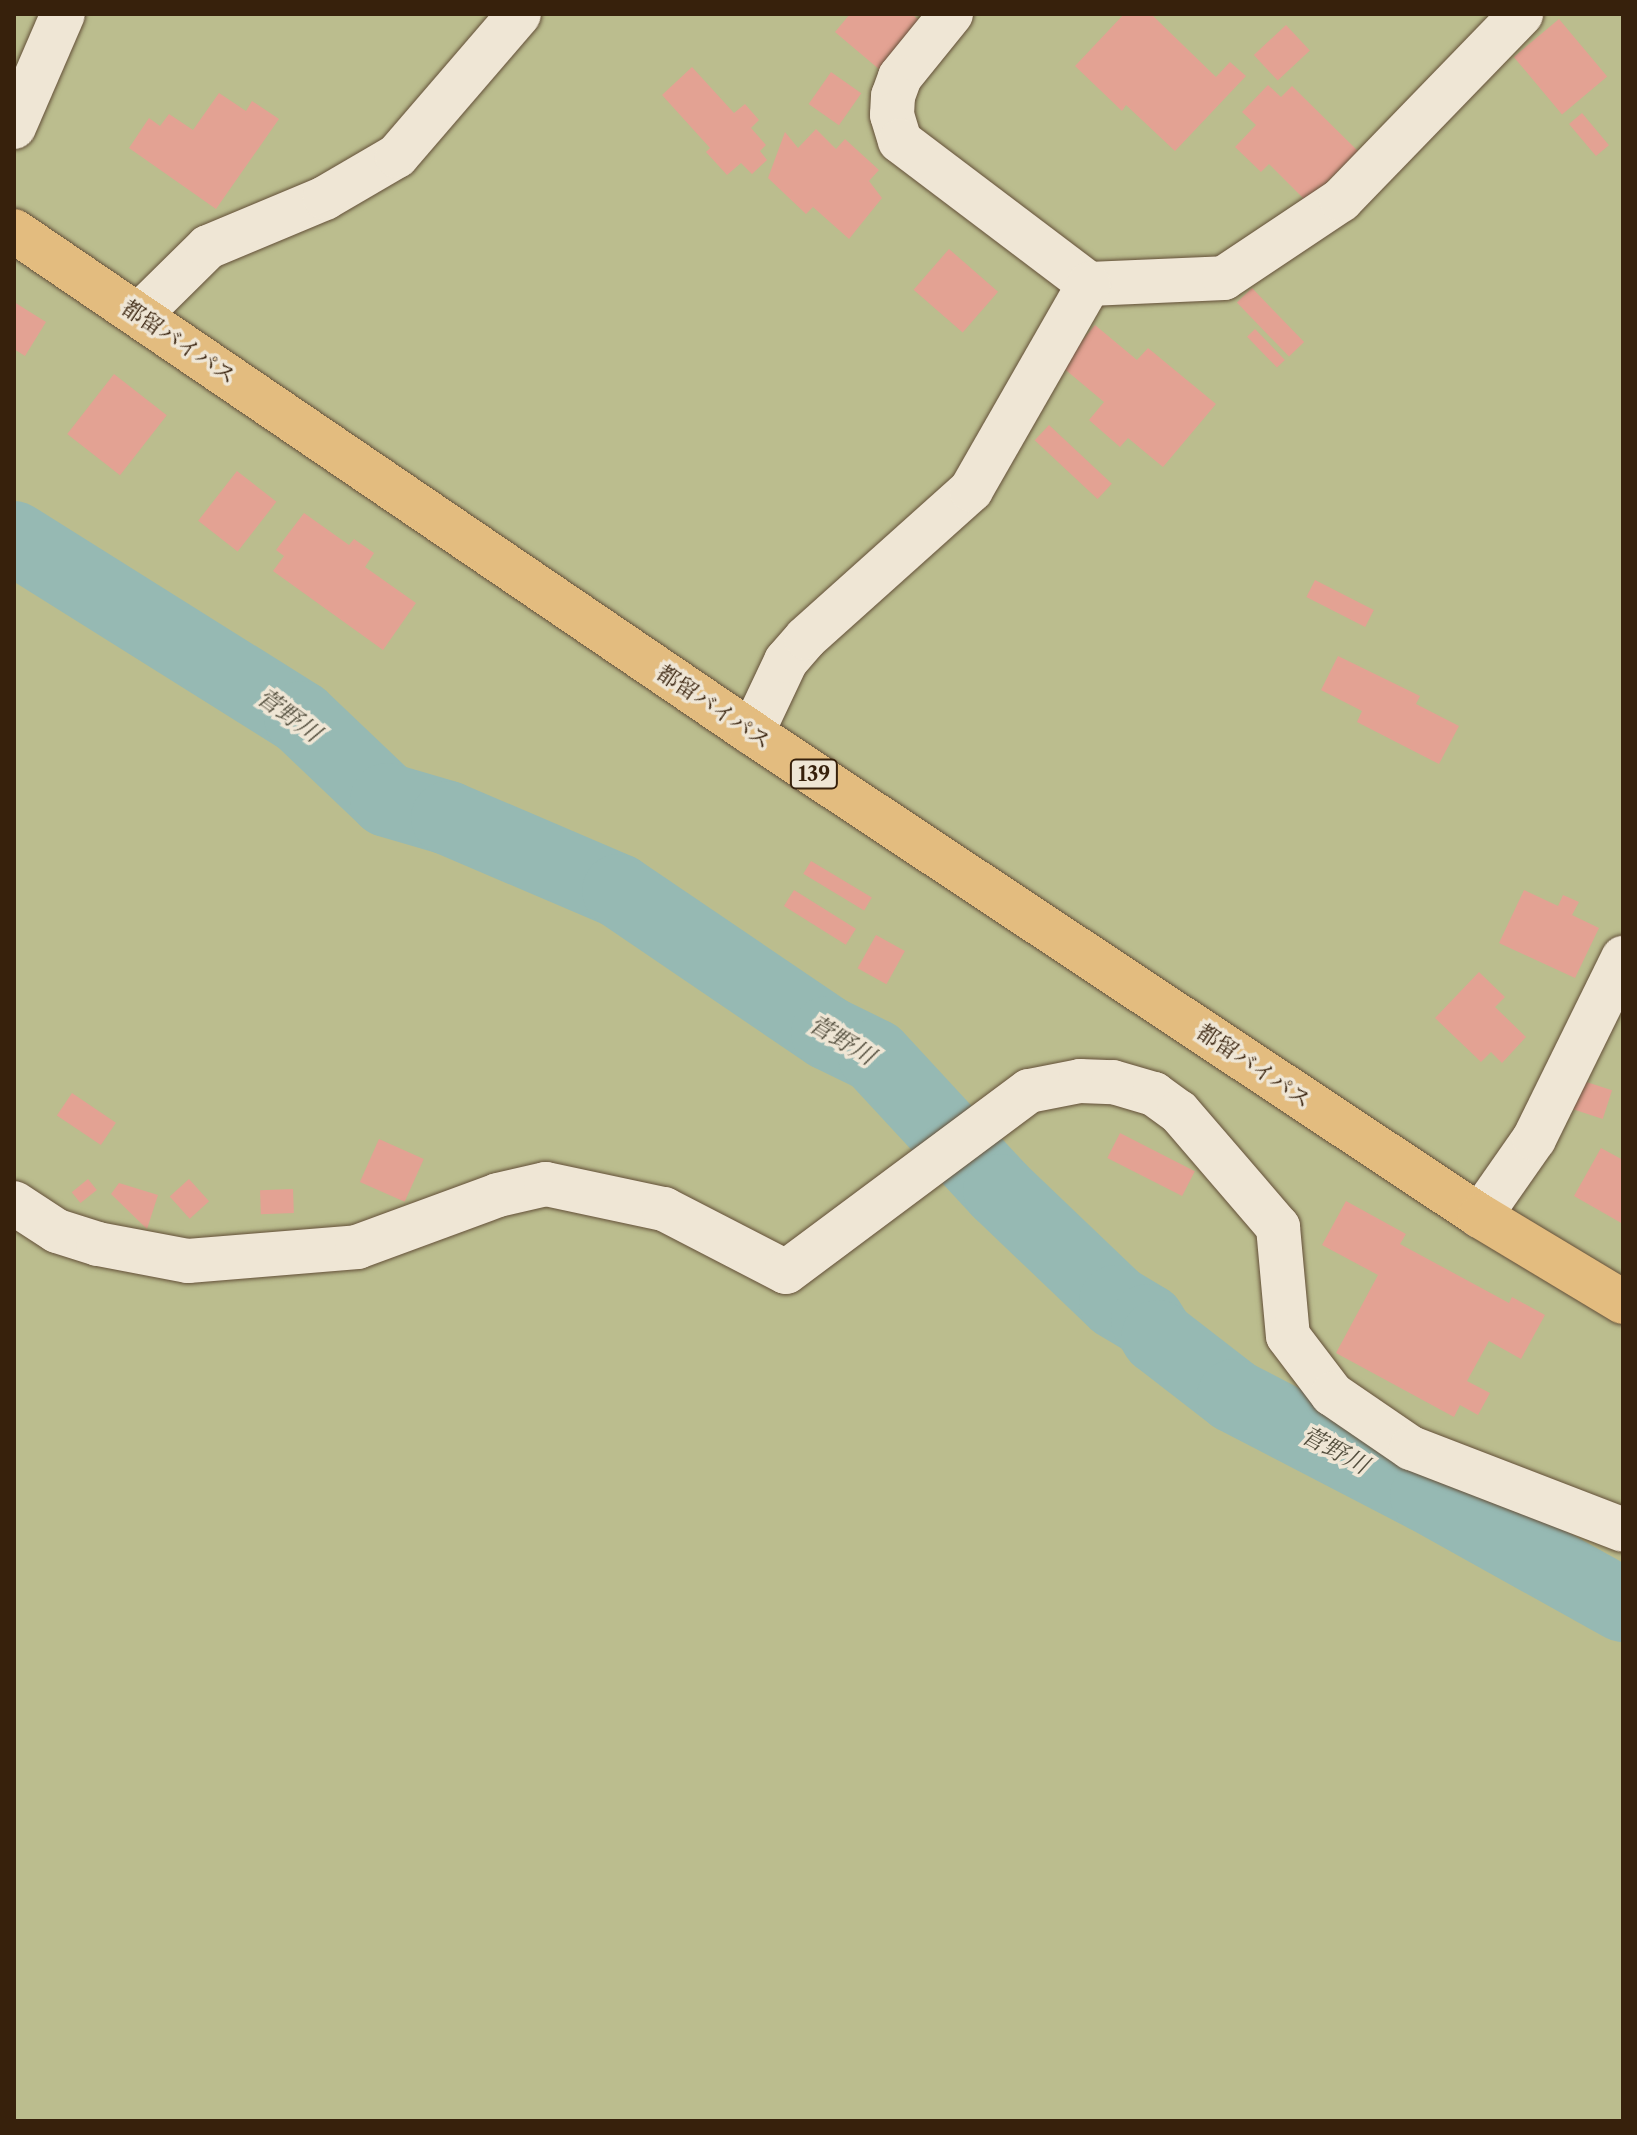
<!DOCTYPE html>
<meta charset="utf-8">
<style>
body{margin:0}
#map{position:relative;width:1637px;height:2135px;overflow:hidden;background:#e6d8be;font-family:"Libre Caslon Text","Noto Serif JP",serif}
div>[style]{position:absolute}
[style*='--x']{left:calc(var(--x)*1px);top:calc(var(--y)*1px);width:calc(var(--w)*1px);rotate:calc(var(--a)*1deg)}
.green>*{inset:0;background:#bbbd8e;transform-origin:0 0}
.river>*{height:74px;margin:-37px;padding:0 37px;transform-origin:37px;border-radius:37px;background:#96b9b3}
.building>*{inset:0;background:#e3a293;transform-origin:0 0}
.roads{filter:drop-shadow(0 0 2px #634f38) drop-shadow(0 0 2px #634f38)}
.street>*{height:44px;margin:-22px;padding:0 22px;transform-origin:22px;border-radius:22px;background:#efe6d5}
.highway>*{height:44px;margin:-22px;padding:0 22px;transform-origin:22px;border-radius:22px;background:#e3bc7f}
span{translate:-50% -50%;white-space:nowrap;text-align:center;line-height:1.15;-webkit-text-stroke:7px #efe6d5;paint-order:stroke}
.shield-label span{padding:2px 6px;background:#efe6d5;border:2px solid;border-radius:6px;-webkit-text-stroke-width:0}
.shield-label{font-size:20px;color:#37210c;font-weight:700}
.street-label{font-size:22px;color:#37210c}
.water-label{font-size:24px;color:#544f3e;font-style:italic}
.frame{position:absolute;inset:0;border:16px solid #37210c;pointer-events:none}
</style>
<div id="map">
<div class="green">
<div style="left:14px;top:14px;width:1609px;height:2107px"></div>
</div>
<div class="river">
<div style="--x:14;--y:538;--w:339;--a:32.1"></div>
<div style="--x:301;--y:718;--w:119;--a:43.6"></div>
<div style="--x:387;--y:800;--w:64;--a:16.4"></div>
<div style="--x:448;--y:818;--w:186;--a:23.1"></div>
<div style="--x:619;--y:891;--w:253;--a:34.2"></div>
<div style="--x:828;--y:1033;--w:52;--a:26.1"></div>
<div style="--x:875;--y:1056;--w:184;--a:47.2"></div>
<div style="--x:1000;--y:1191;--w:161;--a:43.7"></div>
<div style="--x:1116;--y:1302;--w:37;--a:31"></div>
<div style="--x:1148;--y:1321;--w:19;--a:58"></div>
<div style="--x:1158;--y:1337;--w:96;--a:37.8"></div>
<div style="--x:1234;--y:1396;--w:217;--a:27.4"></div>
<div style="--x:1427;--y:1496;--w:224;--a:29.1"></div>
</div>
<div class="building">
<div style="clip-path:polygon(850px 14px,912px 14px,921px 22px,880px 70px,835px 32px)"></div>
<div style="clip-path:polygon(1124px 14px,1151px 14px,1216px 77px,1230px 62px,1246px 76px,1175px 151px,1126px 105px,1122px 111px,1075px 66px)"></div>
<div style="left:1559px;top:19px;width:75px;height:59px;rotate:50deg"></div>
<div style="left:1286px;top:25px;width:35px;height:44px;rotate:47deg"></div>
<div style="clip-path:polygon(692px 67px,734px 113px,745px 104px,759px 120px,751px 128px,766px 145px,760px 151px,767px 160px,752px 174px,741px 163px,727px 175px,706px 152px,710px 148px,662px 95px)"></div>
<div style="left:831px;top:72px;width:37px;height:39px;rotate:35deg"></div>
<div style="clip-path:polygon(1268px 85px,1281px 97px,1292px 86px,1358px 151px,1307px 202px,1269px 164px,1261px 172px,1235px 147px,1256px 125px,1242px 112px)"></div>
<div style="clip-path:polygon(219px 93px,246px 111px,252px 101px,279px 119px,216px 209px,129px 148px,149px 118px,160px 126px,169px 114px,193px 130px)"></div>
<div style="left:1582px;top:113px;width:42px;height:17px;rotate:50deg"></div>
<div style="clip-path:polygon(816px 129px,836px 149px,845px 139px,879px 170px,869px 181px,882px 198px,849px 239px,813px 207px,806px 214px,768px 178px,785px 132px,798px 148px)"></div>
<div style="left:949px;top:249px;width:65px;height:54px;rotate:41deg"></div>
<div style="left:1252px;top:288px;width:75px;height:21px;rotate:46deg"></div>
<div style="clip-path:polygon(14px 302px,46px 322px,25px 356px,14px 349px)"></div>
<div style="clip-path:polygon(1095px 325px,1137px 360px,1148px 348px,1216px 404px,1163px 467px,1128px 438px,1120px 447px,1089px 420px,1104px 402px,1061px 366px)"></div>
<div style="left:1255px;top:329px;width:43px;height:11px;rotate:46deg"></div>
<div style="left:114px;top:374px;width:67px;height:76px;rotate:38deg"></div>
<div style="left:1049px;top:425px;width:86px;height:21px;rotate:43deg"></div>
<div style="left:237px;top:471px;width:50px;height:63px;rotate:38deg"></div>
<div style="clip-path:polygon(304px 513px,349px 545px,354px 539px,374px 553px,365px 567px,416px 603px,383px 650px,273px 571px,284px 556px,276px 550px)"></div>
<div style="left:1315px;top:580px;width:66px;height:19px;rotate:27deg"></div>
<div style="clip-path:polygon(1338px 656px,1420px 696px,1416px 704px,1459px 726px,1439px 764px,1357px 722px,1362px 711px,1321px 690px)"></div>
<div style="left:811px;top:861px;width:71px;height:15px;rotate:31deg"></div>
<div style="left:794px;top:890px;width:73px;height:19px;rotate:32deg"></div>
<div style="clip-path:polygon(1524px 890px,1558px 906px,1563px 895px,1579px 902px,1572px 915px,1599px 928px,1575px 978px,1499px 943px)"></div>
<div style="left:876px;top:935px;width:33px;height:38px;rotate:29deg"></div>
<div style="clip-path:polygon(1479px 972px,1505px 997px,1495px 1007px,1526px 1037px,1502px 1063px,1491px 1052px,1481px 1062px,1435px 1018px)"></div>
<div style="left:1574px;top:1078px;width:40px;height:30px;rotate:18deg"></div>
<div style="left:72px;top:1093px;width:53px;height:27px;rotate:34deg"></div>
<div style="left:1120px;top:1133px;width:84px;height:28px;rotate:27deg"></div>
<div style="left:379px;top:1139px;width:49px;height:47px;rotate:24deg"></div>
<div style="clip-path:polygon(1601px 1148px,1623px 1160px,1623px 1224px,1574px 1196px)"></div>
<div style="left:88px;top:1179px;width:14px;height:21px;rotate:51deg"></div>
<div style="left:189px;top:1179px;width:30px;height:26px;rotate:48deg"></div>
<div style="clip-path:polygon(119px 1183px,158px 1195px,147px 1229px,111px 1194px)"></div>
<div style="left:293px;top:1189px;width:24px;height:33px;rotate:88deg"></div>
<div style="clip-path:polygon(1346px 1201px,1406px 1234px,1400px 1244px,1509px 1303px,1512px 1297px,1545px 1315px,1521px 1359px,1489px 1341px,1467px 1381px,1490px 1393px,1478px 1415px,1460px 1405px,1454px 1417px,1336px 1353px,1378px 1275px,1322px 1245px)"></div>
</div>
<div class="roads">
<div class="street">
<div style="--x:951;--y:14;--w:81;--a:129"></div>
<div style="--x:900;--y:77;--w:20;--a:110"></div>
<div style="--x:893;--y:96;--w:19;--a:93"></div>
<div style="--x:892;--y:115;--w:27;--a:73"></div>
<div style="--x:900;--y:141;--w:237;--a:37.1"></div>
<div style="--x:1089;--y:284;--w:135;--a:-2.5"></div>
<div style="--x:1224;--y:278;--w:141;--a:-33.7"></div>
<div style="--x:1341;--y:200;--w:259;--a:-45.9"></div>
<div style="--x:14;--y:127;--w:123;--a:-66.6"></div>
<div style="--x:139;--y:315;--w:97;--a:-44.6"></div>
<div style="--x:208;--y:247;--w:127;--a:-22.7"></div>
<div style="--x:325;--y:198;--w:83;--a:-30.3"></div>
<div style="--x:397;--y:156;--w:187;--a:-49.3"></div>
<div style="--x:752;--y:733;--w:80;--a:-64.7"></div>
<div style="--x:786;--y:661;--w:30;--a:-49"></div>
<div style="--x:806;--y:638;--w:222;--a:-41.9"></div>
<div style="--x:971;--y:490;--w:237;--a:-60.2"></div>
<div style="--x:14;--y:1203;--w:51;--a:33.1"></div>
<div style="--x:57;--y:1231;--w:43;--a:17.6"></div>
<div style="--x:98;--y:1244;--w:92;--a:10.7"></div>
<div style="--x:188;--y:1261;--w:170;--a:-4.7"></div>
<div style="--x:357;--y:1247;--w:150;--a:-20.2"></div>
<div style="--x:498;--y:1195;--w:49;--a:-12.9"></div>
<div style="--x:546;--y:1184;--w:121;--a:12"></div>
<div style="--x:664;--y:1209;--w:137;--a:27.3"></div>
<div style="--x:786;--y:1272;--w:303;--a:-36.7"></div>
<div style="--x:1029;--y:1091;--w:52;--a:-11.1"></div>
<div style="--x:1080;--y:1081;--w:33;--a:2"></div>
<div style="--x:1113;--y:1082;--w:43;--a:16.3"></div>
<div style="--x:1154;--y:1094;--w:31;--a:36"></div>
<div style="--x:1179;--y:1112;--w:152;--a:49.3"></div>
<div style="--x:1278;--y:1227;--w:109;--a:84.8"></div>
<div style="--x:1288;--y:1336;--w:73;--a:52.8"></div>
<div style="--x:1332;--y:1394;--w:96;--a:34.4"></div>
<div style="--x:1411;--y:1448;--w:227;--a:21.1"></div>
<div style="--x:1480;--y:1216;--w:94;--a:-55"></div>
<div style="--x:1534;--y:1139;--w:202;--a:-63.8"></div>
</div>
<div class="highway">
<div style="--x:14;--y:231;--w:893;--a:34.22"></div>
<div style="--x:752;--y:733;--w:874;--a:33.56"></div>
<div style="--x:1480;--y:1216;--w:167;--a:31"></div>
</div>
</div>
<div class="shield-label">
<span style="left:814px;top:774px">139</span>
</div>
<div class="street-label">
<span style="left:179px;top:342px;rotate:34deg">都留バイパス</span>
<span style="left:714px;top:707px;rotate:34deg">都留バイパス</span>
<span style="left:1254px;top:1066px;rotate:34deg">都留バイパス</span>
</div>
<div class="water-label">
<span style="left:289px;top:715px;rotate:36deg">菅野川</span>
<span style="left:842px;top:1040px;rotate:31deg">菅野川</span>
<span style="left:1335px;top:1450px;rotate:28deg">菅野川</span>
</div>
<div class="frame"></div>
</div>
